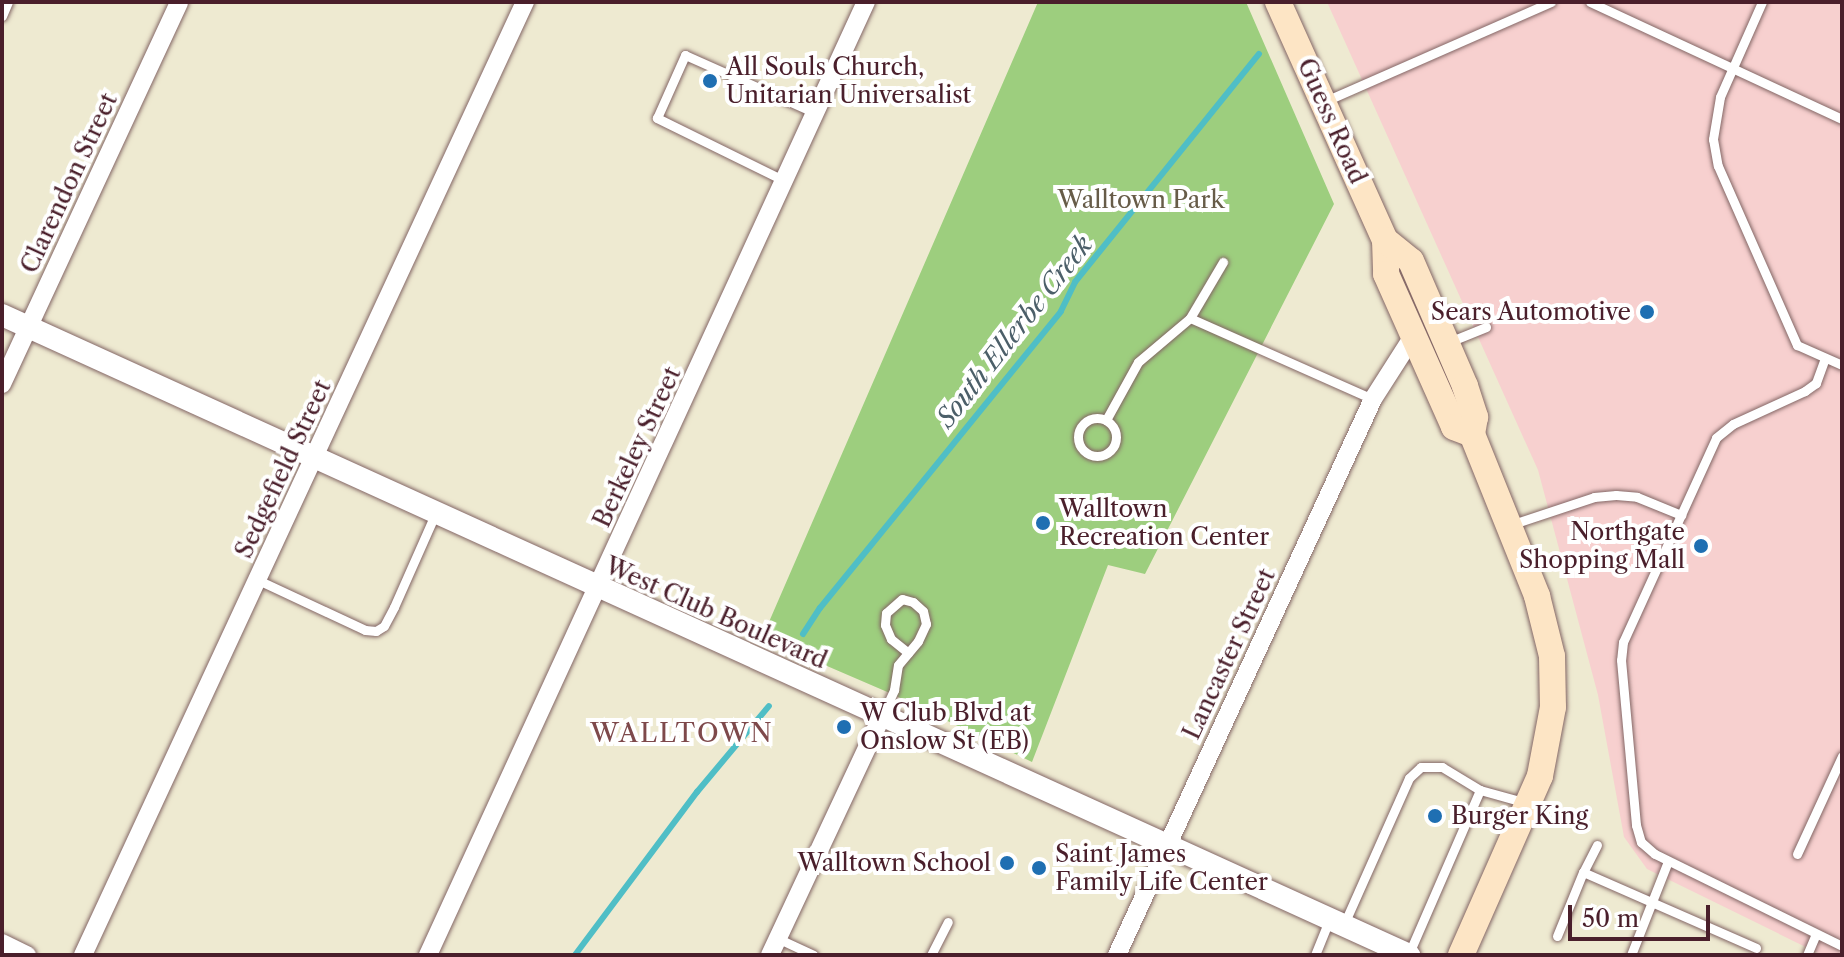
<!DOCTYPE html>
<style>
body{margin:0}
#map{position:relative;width:1844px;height:957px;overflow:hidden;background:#eeead1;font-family:"Libre Caslon Text",serif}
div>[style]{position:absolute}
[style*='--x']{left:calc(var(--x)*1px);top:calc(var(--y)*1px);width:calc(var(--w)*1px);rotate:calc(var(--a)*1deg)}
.built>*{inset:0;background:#f7d0cf}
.green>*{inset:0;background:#9dce7e}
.stream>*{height:6px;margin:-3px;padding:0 3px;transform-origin:3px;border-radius:3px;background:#4fbec6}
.roads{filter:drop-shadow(0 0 2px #836665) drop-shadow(0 0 2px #836665)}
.service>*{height:9px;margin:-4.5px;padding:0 4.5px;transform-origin:4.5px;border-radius:4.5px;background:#fff}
.service>.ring{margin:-4.5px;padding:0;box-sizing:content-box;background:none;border:9px solid #fff;border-radius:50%}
.minor>*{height:18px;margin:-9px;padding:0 9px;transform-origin:9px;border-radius:9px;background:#fff}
.tertiary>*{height:22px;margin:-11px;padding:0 11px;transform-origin:11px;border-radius:11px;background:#fff}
.secondary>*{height:26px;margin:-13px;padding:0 13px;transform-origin:13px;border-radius:13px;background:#fde5c5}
.dots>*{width:22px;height:22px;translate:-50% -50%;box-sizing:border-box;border:4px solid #fff;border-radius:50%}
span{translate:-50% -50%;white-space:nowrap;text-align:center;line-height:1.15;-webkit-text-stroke:8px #fff;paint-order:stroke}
.poi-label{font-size:24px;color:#4a1f2b}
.left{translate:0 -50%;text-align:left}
.right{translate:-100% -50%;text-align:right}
.street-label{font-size:24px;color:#4a1f2b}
.park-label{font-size:24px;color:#675c48}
.water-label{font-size:26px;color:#4c5f69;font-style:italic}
.neighbourhood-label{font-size:26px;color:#7e494b;letter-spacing:2px}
.frame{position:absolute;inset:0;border:4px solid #4a1f2b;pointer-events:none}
.scale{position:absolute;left:1568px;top:905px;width:142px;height:36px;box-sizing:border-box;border:4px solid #4a1f2b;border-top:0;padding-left:10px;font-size:24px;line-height:28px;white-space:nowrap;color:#4a1f2b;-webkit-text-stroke:6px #fff;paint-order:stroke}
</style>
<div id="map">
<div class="built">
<div style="clip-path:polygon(1327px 2px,1842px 2px,1842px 955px,1822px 955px,1647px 869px,1624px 837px,1598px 695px,1538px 470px)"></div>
</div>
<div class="green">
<div style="clip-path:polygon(1038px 2px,1246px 2px,1334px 204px,1145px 574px,1108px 565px,1032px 762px,892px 694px,762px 638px)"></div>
</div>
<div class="stream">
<div style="--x:803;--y:634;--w:31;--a:-57"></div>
<div style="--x:820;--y:608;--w:382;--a:-50.9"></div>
<div style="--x:1061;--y:311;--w:32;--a:-64"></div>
<div style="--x:1075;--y:282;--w:293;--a:-51.1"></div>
<div style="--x:575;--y:955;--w:204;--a:-53.2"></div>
<div style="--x:697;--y:792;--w:112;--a:-50.1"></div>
</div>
<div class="roads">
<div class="service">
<div style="--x:1590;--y:2;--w:278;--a:24.9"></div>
<div style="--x:1762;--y:2;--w:104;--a:113.9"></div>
<div style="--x:1720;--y:97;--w:43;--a:99.5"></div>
<div style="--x:1713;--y:139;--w:27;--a:80"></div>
<div style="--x:1718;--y:166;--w:196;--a:66.2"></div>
<div style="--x:1797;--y:345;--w:49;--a:24"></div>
<div style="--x:2;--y:16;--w:15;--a:-67"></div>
<div style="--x:1323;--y:102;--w:249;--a:-23.7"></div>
<div style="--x:785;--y:181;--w:143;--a:-153.8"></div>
<div style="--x:657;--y:118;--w:69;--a:-66"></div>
<div style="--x:685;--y:55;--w:142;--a:24"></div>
<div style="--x:1190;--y:318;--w:200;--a:23.9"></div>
<div style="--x:1449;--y:342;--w:40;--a:-22"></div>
<div style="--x:1825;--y:358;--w:27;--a:110"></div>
<div style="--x:1816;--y:383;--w:14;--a:144"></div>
<div style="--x:1805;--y:391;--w:79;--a:155.4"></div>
<div style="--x:1733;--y:424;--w:22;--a:141"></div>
<div style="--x:1716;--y:438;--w:224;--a:114.5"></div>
<div style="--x:1623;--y:642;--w:18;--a:96"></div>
<div style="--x:1621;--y:660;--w:166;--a:84.8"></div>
<div style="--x:1636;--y:825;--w:18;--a:74"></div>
<div style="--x:1641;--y:842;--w:18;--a:41"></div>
<div style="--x:1655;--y:854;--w:208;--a:26.2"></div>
<div class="ring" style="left:1078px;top:418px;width:29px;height:29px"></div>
<div style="--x:1106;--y:420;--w:66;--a:-61.1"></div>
<div style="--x:1138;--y:362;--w:68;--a:-40.2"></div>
<div style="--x:1190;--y:318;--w:65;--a:-59.5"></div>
<div style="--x:1513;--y:524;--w:85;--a:-18.4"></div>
<div style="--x:1594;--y:497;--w:22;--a:-5"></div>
<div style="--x:1616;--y:495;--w:21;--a:5"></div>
<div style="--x:1637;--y:497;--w:48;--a:22.2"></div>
<div style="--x:258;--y:580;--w:118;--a:25"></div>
<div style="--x:365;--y:630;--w:11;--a:5"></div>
<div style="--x:376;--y:631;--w:9;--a:-32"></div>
<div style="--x:384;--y:626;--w:21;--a:-62"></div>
<div style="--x:394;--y:607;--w:104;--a:-66.1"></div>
<div style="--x:882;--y:716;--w:29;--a:-65"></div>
<div style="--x:894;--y:690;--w:25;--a:-81"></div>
<div style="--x:898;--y:665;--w:31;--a:-50"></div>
<div style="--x:918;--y:641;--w:19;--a:-65"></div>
<div style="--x:926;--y:624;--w:13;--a:-103"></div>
<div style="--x:923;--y:611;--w:13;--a:-138"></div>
<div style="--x:913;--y:602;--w:11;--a:-165"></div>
<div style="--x:902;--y:599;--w:21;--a:139"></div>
<div style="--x:886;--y:613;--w:12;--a:95"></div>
<div style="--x:885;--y:625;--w:15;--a:67"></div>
<div style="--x:891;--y:639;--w:22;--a:39"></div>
<div style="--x:1480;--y:790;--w:49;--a:15.5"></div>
<div style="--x:1597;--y:845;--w:30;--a:117"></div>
<div style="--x:1583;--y:872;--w:189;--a:23.7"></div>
<div style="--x:1797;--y:854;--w:108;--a:-65.3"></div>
<div style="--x:1344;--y:924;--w:160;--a:-66"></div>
<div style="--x:1409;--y:778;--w:16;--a:-43"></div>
<div style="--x:1421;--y:767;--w:21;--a:0"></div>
<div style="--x:1442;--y:767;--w:44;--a:31.2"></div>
<div style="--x:1480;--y:790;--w:178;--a:113.5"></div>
<div style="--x:1557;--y:936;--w:69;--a:-67.9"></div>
<div style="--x:777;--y:938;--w:40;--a:25"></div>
<div style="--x:931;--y:955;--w:37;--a:-63"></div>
<div style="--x:1315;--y:955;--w:37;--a:-68"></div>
<div style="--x:1631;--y:955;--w:101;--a:-68.5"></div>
<div style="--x:1807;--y:955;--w:23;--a:-67"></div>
</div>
<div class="minor">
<div style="--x:2;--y:384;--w:421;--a:-65.1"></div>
<div style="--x:2;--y:943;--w:28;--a:26"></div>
<div style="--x:83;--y:955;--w:1051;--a:-65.12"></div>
<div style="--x:428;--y:955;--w:1049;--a:-65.32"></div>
<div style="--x:770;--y:955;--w:264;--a:-64.9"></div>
<div style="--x:1117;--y:955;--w:612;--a:-65.28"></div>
<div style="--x:1373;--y:399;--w:76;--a:-57.4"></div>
</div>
<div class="tertiary">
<div style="--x:2;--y:315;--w:1546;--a:24.46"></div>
</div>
<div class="secondary">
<div style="--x:1278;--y:2;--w:261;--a:65.8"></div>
<div style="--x:1385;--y:240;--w:34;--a:88"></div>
<div style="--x:1386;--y:274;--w:167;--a:66"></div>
<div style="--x:1454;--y:427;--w:19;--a:21"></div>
<div style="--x:1385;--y:240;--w:33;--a:39"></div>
<div style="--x:1411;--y:261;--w:136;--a:66.6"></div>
<div style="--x:1465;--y:386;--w:33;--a:72"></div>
<div style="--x:1475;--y:417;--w:17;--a:100"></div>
<div style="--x:1472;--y:434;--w:175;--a:68.1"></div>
<div style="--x:1537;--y:596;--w:62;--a:76"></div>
<div style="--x:1552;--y:656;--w:51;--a:88.9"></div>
<div style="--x:1553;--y:707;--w:70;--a:100.7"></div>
<div style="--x:1540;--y:776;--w:196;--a:113.8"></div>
</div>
</div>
<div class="dots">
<div style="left:710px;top:81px;background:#1f6fb2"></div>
<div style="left:1647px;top:312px;background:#1f6fb2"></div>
<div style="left:1043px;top:523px;background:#1f6fb2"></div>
<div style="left:1701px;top:546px;background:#1f6fb2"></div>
<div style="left:844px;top:727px;background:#1f6fb2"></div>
<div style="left:1435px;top:816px;background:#1f6fb2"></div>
<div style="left:1007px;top:863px;background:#1f6fb2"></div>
<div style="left:1039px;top:868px;background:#1f6fb2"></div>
</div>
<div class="poi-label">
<span class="left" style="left:726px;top:81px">All Souls Church,<br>Unitarian Universalist</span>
<span class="right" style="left:1631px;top:312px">Sears Automotive</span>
<span class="left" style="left:1059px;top:523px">Walltown<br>Recreation Center</span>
<span class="right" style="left:1685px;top:546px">Northgate<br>Shopping Mall</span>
<span class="left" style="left:860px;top:727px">W Club Blvd at<br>Onslow St (EB)</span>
<span class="left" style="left:1451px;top:816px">Burger King</span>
<span class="left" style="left:1055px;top:868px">Saint James<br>Family Life Center</span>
<span class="right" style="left:991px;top:863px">Walltown School</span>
</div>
<div class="street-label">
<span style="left:1332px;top:121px;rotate:66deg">Guess Road</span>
<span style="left:69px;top:183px;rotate:-65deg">Clarendon Street</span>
<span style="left:637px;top:447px;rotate:-65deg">Berkeley Street</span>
<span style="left:283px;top:469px;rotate:-65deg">Sedgefield Street</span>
<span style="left:716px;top:613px;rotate:24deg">West Club Boulevard</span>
<span style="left:1229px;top:654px;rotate:-65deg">Lancaster Street</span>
</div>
<div class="park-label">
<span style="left:1141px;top:200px">Walltown Park</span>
</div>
<div class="water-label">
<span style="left:1015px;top:332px;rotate:-52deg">South Ellerbe Creek</span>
</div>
<div class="neighbourhood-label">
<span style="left:682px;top:734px">WALLTOWN</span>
</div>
<div class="frame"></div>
<div class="scale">50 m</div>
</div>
